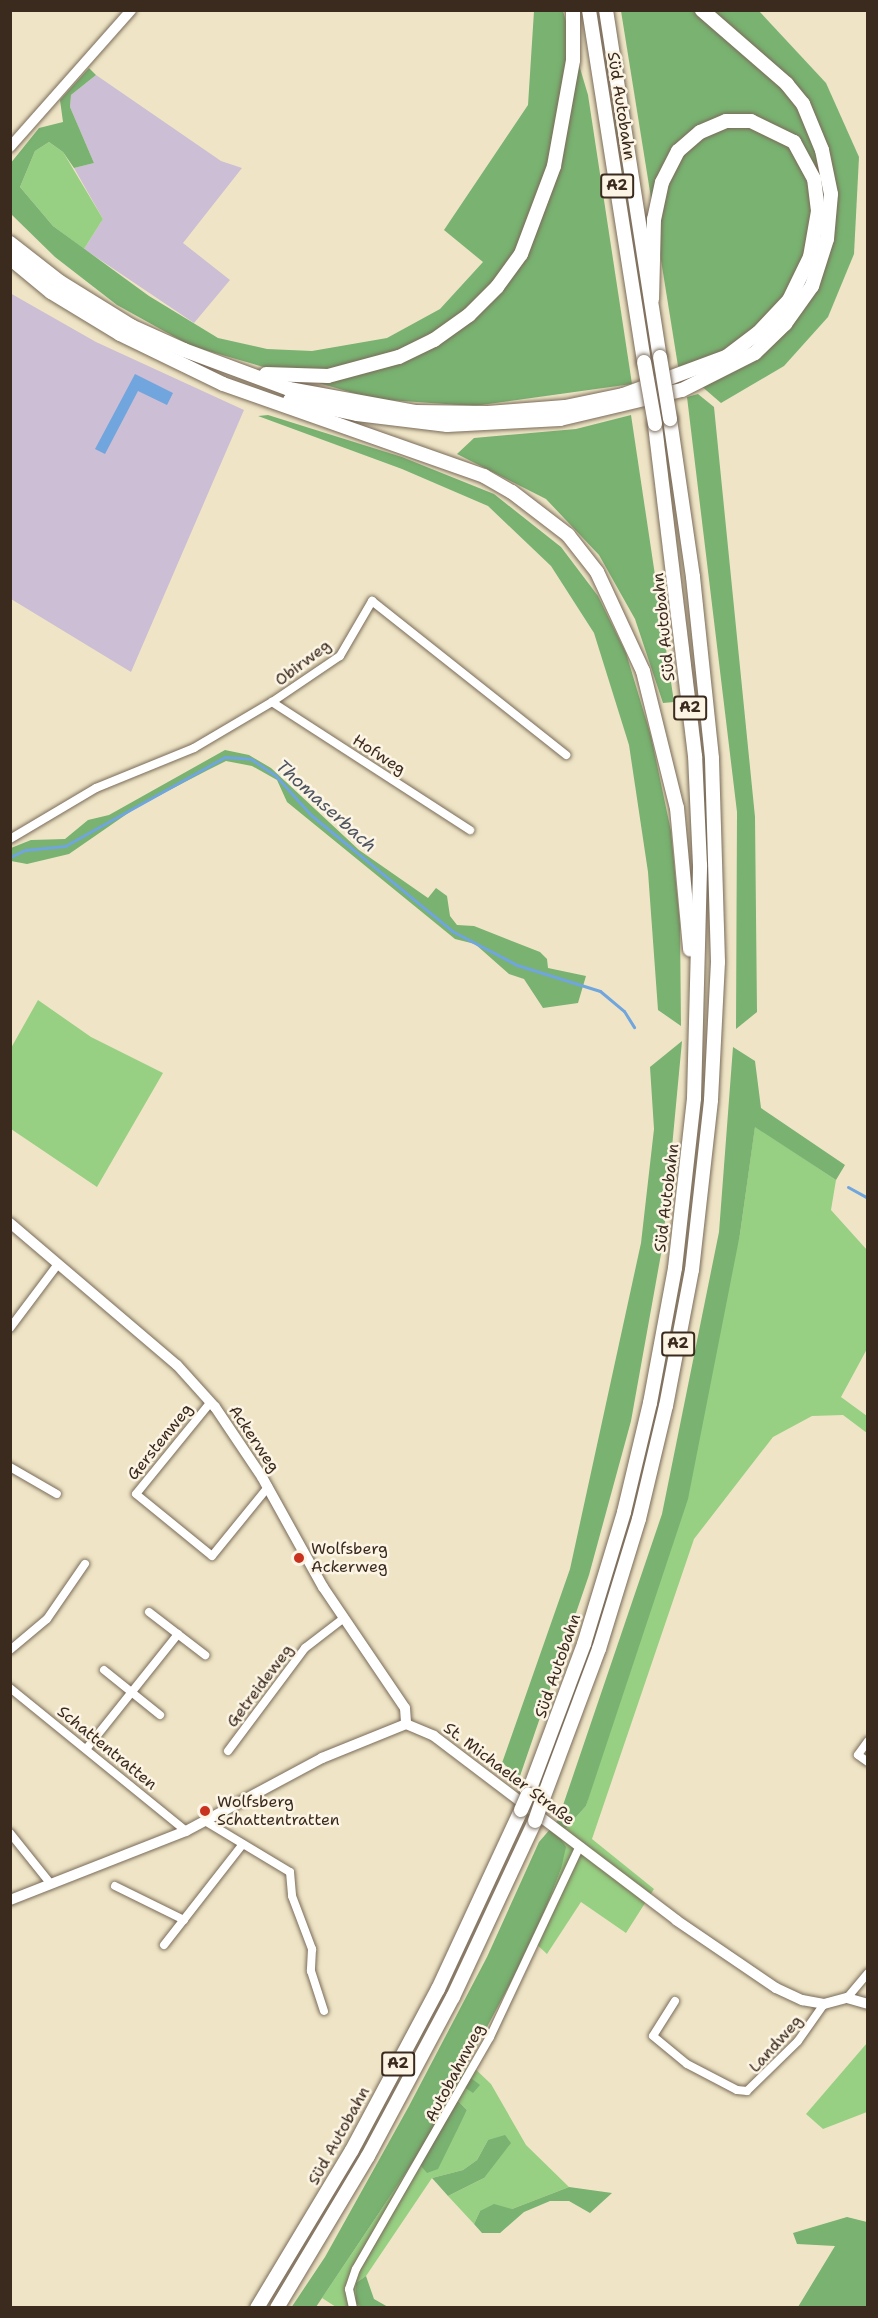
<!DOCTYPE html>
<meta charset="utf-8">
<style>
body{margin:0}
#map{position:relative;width:878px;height:2318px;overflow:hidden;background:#efe5c6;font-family:"Shantell Sans",sans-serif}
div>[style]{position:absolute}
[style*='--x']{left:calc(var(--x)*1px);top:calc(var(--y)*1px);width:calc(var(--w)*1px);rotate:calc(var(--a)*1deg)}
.industrial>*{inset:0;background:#ccbed4}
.green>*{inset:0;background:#97d083}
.forest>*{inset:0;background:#79b271}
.water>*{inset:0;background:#70a5dd}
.stream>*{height:3px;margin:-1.5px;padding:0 1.5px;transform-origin:1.5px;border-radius:1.5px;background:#70a5dd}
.roads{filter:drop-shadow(0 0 2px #7a6b59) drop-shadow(0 0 2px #7a6b59)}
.street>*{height:8px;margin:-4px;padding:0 4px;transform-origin:4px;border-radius:4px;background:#fff}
.secondary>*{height:10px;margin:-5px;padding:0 5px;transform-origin:5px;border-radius:5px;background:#fff}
.highway>*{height:14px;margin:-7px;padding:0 7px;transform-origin:7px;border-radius:7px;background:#fff}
.bridges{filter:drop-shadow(0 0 2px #7a6b59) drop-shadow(0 0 2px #7a6b59)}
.highway-bridge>*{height:14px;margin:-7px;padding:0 7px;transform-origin:7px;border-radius:7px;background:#fff}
.dots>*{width:16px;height:16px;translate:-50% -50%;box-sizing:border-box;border:3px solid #fcf5e5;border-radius:50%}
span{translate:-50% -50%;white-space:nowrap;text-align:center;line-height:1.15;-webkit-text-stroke:5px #fcf5e5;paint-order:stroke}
.shield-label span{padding:2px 4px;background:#fcf5e5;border:2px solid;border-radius:4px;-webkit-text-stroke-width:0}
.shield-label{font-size:15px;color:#3b2a1e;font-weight:700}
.street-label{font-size:16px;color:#3b2a1e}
.poi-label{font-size:16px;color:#3b2a1e}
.left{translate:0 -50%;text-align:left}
.water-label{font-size:18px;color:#4e5561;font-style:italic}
.frame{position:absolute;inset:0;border:12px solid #3b2a1e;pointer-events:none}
</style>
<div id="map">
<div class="industrial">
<div style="clip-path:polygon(96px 75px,221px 161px,242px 168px,183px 243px,230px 280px,194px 323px,84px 249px,103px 219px,74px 168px,94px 163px,70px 107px,71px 95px)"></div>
<div style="clip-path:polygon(10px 293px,96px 342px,244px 410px,131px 672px,11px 599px)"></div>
</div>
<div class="green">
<div style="clip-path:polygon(49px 142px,63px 152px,103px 219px,84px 249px,53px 226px,20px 187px,35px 151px)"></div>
<div style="clip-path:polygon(38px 1000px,91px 1037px,163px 1073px,97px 1187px,11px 1129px,11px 1048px)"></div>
<div style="clip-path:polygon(755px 1126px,836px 1180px,831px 1210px,867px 1250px,867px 1349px,841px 1397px,867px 1416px,867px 1433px,843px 1415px,812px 1416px,773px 1437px,694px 1539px,592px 1839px,654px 1889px,626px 1933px,581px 1902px,547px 1954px,533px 1941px,561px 1869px,559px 1836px,586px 1806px,740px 1234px)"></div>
<div style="clip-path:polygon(867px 2043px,867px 2112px,823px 2129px,806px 2114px)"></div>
<div style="clip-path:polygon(470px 2064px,491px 2084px,526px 2145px,569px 2187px,512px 2209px,480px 2211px,474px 2224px,448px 2196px,484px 2178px,488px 2140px,477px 2160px,463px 2170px,432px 2178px,366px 2276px,356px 2283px,356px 2303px,361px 2307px,336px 2307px,322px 2298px,415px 2159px,454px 2135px,467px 2110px,453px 2096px,457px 2082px,479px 2086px,463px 2072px)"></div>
</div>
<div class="forest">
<div style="clip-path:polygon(534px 11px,563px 11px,588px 95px,632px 384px,474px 406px,374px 399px,191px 346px,117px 305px,55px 257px,11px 214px,10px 164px,39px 128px,63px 122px,60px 100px,89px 68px,96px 75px,71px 95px,70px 107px,94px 163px,74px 168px,63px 152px,49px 142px,35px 151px,20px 187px,53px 226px,149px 296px,218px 338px,267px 349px,312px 351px,387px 338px,440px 309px,483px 262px,444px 230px,528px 105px)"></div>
<div style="clip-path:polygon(621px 11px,759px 11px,826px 83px,859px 157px,854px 254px,828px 317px,784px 366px,721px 403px,678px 366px)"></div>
<div style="clip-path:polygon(698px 394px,714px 407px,755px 817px,757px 1012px,736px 1029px,737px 812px,687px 397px)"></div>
<div style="clip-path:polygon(268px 415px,402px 457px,494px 494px,561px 547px,598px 596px,626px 653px,651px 736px,671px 831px,680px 924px,681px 1026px,658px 1010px,648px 872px,629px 745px,594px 633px,551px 566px,488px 506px,402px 469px,258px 416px)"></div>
<div style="clip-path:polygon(631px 415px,674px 702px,663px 703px,635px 619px,599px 555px,546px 499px,457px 454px,474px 438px,576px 429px)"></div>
<div style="clip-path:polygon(225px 750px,249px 755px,271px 768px,359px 850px,428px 898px,436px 888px,447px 896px,450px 916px,457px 925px,474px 926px,540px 952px,547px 959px,548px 968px,586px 976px,578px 1003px,543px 1008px,524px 979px,509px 974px,475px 944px,455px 939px,287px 802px,277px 780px,252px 766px,226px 761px,208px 770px,137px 807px,69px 854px,27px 864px,11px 861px,11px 848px,31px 840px,65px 839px,88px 820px,109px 815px)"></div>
<div style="clip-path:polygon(682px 1041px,663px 1243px,631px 1421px,589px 1575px,520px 1776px,502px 1763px,570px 1569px,641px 1243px,654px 1129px,650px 1067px)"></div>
<div style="clip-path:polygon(733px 1047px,755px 1061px,761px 1108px,845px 1165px,836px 1180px,755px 1127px,740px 1234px,688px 1499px,586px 1806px,559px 1836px,566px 1847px,561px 1869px,533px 1941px,463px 2072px,480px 2085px,473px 2093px,457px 2082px,453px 2096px,467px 2110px,438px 2169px,427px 2173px,415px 2159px,316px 2307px,291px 2308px,325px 2257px,409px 2106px,487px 1957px,539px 1842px,558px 1820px,662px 1514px,719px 1232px)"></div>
<div style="clip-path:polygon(505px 2135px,511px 2143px,484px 2178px,448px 2196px,432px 2178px,463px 2170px,477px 2160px,488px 2140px)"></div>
<div style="clip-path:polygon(569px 2187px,612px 2193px,590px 2213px,569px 2201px,550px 2201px,524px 2212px,500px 2233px,482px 2233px,474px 2224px,480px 2211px,494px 2204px,512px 2209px)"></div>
<div style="clip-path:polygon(847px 2217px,867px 2222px,867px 2307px,798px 2307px,835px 2246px,797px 2244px,793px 2233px)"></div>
<div style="clip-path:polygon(366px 2276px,374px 2299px,388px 2307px,361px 2307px,356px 2303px,356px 2283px)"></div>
</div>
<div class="water">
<div style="clip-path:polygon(135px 374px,173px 393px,167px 405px,138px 391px,105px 454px,95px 449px)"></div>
</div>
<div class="stream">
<div style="--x:10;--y:857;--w:17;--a:-25"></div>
<div style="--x:25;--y:850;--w:40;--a:-5.7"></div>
<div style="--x:65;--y:846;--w:183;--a:-29.1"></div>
<div style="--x:225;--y:757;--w:26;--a:4"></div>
<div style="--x:251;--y:759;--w:30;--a:34"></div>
<div style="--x:276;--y:776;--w:52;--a:48.1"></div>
<div style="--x:311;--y:815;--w:183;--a:39.4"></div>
<div style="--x:452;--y:931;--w:73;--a:27.6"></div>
<div style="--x:517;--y:965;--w:87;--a:17.4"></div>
<div style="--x:600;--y:991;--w:31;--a:40"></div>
<div style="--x:624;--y:1011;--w:19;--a:58"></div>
<div style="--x:848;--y:1187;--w:23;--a:29"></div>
</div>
<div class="roads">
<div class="street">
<div style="--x:272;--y:702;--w:236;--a:32.9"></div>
<div style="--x:10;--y:839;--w:100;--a:-30.7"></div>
<div style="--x:96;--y:788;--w:106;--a:-22.2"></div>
<div style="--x:194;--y:748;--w:91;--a:-30.5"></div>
<div style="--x:272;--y:702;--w:82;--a:-34.1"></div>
<div style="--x:340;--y:656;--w:64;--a:-59.8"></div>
<div style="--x:372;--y:601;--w:248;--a:38.4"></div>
<div style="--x:10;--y:1328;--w:80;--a:-53.1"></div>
<div style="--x:210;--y:1403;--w:117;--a:129.1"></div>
<div style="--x:136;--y:1494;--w:98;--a:39.2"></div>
<div style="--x:212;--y:1556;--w:89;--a:-50.9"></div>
<div style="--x:10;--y:1467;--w:54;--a:29.9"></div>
<div style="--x:149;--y:1612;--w:71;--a:37.5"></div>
<div style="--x:10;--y:1650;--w:48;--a:-40"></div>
<div style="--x:47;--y:1619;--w:67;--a:-55.4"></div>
<div style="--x:104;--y:1670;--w:72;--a:38.8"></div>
<div style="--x:10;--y:1688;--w:227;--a:39.1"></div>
<div style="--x:868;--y:1741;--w:17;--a:126"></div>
<div style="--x:858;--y:1755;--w:12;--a:35"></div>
<div style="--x:87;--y:1748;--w:146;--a:-51.4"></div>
<div style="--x:228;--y:1751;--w:129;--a:-53.2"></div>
<div style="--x:305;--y:1648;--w:49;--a:-37.6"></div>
<div style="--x:205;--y:1821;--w:99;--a:31"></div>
<div style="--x:290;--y:1872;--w:24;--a:85"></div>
<div style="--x:292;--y:1896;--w:57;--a:69.3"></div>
<div style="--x:312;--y:1949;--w:22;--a:93"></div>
<div style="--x:311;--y:1971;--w:42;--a:72"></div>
<div style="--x:10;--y:1833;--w:64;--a:51.3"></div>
<div style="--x:115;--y:1886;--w:77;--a:26.2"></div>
<div style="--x:164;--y:1945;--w:128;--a:-52"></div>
<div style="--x:847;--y:1998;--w:33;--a:-50"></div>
<div style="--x:675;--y:2001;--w:41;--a:122.2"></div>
<div style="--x:653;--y:2036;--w:44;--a:39.5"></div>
<div style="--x:687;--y:2064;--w:56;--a:27.5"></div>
<div style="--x:737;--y:2090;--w:10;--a:6"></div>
<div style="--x:747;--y:2091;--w:71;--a:-44.4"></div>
<div style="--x:798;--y:2041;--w:45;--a:-54.9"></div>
<div style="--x:353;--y:2308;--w:19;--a:-102"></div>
<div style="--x:349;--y:2289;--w:21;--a:-71"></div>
<div style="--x:356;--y:2269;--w:268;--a:-60"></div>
<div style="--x:490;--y:2037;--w:211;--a:-64.8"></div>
</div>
<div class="secondary">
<div style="--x:10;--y:147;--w:183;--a:-48.5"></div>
<div style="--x:10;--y:1223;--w:219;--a:40.4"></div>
<div style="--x:177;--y:1365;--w:57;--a:47.9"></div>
<div style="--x:215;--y:1407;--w:84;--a:56.1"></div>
<div style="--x:262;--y:1477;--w:126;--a:61"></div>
<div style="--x:323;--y:1587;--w:146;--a:55.9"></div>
<div style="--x:405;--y:1708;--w:16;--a:86"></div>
<div style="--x:10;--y:1900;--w:189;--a:-21.4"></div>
<div style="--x:186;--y:1831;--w:154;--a:-28.2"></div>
<div style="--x:322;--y:1758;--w:91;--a:-22"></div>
<div style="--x:406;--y:1724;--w:30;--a:23"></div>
<div style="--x:434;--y:1736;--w:304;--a:37.2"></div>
<div style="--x:676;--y:1920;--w:121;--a:34.2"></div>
<div style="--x:776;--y:1988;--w:29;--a:25"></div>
<div style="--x:802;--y:2000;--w:22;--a:10"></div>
<div style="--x:824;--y:2004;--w:24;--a:-15"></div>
<div style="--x:847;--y:1998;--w:22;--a:16"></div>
</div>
<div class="highway">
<div style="--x:589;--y:10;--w:356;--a:81.1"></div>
<div style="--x:606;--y:10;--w:351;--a:81.2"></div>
<div style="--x:10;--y:243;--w:63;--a:38"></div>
<div style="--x:60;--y:282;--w:84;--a:31.8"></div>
<div style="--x:131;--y:326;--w:58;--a:24.4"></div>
<div style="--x:184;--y:350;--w:112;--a:20.4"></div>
<div style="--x:289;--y:389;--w:128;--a:10.3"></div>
<div style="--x:415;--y:412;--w:73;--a:0.8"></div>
<div style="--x:488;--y:413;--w:77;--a:-4.5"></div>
<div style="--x:565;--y:407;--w:59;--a:-11.7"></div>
<div style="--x:623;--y:395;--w:110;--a:-20.3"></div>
<div style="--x:726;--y:357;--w:40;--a:-37"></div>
<div style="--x:758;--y:333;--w:45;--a:-46.8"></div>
<div style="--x:789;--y:300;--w:48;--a:-64"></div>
<div style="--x:810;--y:257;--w:47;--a:-80.1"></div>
<div style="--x:818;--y:211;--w:32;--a:-97"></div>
<div style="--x:814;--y:179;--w:42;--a:-118.4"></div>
<div style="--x:794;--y:142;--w:48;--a:-154"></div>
<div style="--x:751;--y:121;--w:25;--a:180"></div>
<div style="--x:726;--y:121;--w:28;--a:157"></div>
<div style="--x:700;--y:132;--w:29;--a:139"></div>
<div style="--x:678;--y:151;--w:35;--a:117"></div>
<div style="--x:662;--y:182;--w:38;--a:102"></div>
<div style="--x:654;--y:219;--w:80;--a:91.4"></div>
<div style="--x:10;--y:258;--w:53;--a:39.7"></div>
<div style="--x:51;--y:292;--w:81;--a:31.3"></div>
<div style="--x:120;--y:334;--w:114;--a:25.9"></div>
<div style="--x:223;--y:384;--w:277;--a:19.4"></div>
<div style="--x:484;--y:476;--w:32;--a:30"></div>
<div style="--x:512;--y:492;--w:71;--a:37.5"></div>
<div style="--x:568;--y:535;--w:47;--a:51.9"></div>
<div style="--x:597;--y:572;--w:109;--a:65.1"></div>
<div style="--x:643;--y:671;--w:141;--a:76.1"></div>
<div style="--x:677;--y:808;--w:142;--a:84.7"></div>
<div style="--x:266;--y:374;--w:62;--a:1.8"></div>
<div style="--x:328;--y:376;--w:73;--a:-15"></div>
<div style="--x:399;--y:357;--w:39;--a:-26"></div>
<div style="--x:434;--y:340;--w:43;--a:-35.5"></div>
<div style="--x:469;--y:315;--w:40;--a:-45"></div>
<div style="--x:497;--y:287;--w:41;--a:-54"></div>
<div style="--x:521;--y:254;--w:94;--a:-69.4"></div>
<div style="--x:554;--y:166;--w:108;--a:-79.8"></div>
<div style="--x:573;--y:60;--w:50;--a:-90"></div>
<div style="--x:290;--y:400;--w:68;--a:11.8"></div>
<div style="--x:357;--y:414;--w:91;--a:7"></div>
<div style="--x:447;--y:425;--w:113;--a:-3"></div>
<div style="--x:560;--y:419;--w:125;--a:-13.4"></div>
<div style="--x:682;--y:390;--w:82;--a:-26.9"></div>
<div style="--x:755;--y:353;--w:42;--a:-44"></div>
<div style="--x:785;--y:324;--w:47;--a:-54.6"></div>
<div style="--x:812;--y:286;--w:49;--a:-72.3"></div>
<div style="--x:827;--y:239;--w:45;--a:-84.9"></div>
<div style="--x:831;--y:194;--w:45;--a:-101.6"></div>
<div style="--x:822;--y:150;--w:50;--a:-112.4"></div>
<div style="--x:803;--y:104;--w:26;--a:-129"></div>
<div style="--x:787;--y:84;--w:113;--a:-139"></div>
<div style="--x:528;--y:1794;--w:160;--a:-69.5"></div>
<div style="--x:584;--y:1644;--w:138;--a:-73.1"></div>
<div style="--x:624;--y:1512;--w:112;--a:-76.6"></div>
<div style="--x:650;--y:1403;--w:137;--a:-79.5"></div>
<div style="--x:675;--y:1268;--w:171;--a:-83.6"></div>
<div style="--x:694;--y:1098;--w:233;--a:-88.5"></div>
<div style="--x:700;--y:865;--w:109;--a:-92.6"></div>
<div style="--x:695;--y:756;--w:334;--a:-96.9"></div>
<div style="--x:541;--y:1804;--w:165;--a:-69.5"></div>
<div style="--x:599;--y:1649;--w:136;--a:-72.9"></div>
<div style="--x:639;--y:1519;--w:116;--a:-76.6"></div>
<div style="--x:666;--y:1406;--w:138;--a:-79.2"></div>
<div style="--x:692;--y:1270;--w:171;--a:-83.6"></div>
<div style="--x:711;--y:1100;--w:138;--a:-87.1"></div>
<div style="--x:718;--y:962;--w:204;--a:-91.7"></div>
<div style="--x:712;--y:758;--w:182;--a:-96"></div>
<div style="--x:693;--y:577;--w:160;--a:-98.3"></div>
<div style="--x:257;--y:2308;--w:184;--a:-59"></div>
<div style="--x:352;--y:2150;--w:183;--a:-61.9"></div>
<div style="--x:438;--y:1989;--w:197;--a:-65.1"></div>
<div style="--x:277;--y:2308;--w:177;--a:-59.1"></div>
<div style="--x:368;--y:2156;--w:180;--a:-61.9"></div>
<div style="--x:453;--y:1997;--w:194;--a:-65"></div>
</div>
</div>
<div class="bridges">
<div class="highway-bridge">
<div style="--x:660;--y:357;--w:63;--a:80.8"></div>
<div style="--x:644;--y:362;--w:63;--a:79.9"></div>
<div style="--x:521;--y:1810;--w:17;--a:-66"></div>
<div style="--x:535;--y:1821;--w:18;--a:-71"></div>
</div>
</div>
<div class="dots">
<div style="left:299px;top:1558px;background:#c8321e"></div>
<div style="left:205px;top:1811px;background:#c8321e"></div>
</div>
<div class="shield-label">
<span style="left:617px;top:186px">A2</span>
<span style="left:690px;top:708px">A2</span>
<span style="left:678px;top:1344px">A2</span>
<span style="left:398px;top:2064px">A2</span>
</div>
<div class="street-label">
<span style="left:621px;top:106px;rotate:81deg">Süd Autobahn</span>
<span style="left:664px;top:627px;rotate:-96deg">Süd Autobahn</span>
<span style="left:303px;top:663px;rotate:-37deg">Obirweg</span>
<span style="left:379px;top:755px;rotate:33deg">Hofweg</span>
<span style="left:667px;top:1198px;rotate:-83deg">Süd Autobahn</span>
<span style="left:254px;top:1439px;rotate:56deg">Ackerweg</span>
<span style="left:160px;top:1442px;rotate:-51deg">Gerstenweg</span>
<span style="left:558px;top:1666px;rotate:-71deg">Süd Autobahn</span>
<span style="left:260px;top:1686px;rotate:-53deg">Getreideweg</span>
<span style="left:107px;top:1748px;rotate:39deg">Schattentratten</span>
<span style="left:509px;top:1774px;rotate:37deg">St. Michaeler Straße</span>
<span style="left:776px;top:2044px;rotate:-48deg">Landweg</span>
<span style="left:455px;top:2073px;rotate:-62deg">Autobahnweg</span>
<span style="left:339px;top:2136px;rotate:-61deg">Süd Autobahn</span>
</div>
<div class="poi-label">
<span class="left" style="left:311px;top:1558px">Wolfsberg<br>Ackerweg</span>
<span class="left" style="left:217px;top:1811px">Wolfsberg<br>Schattentratten</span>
</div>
<div class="water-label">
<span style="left:326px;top:806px;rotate:42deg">Thomaserbach</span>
</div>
<div class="frame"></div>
</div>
